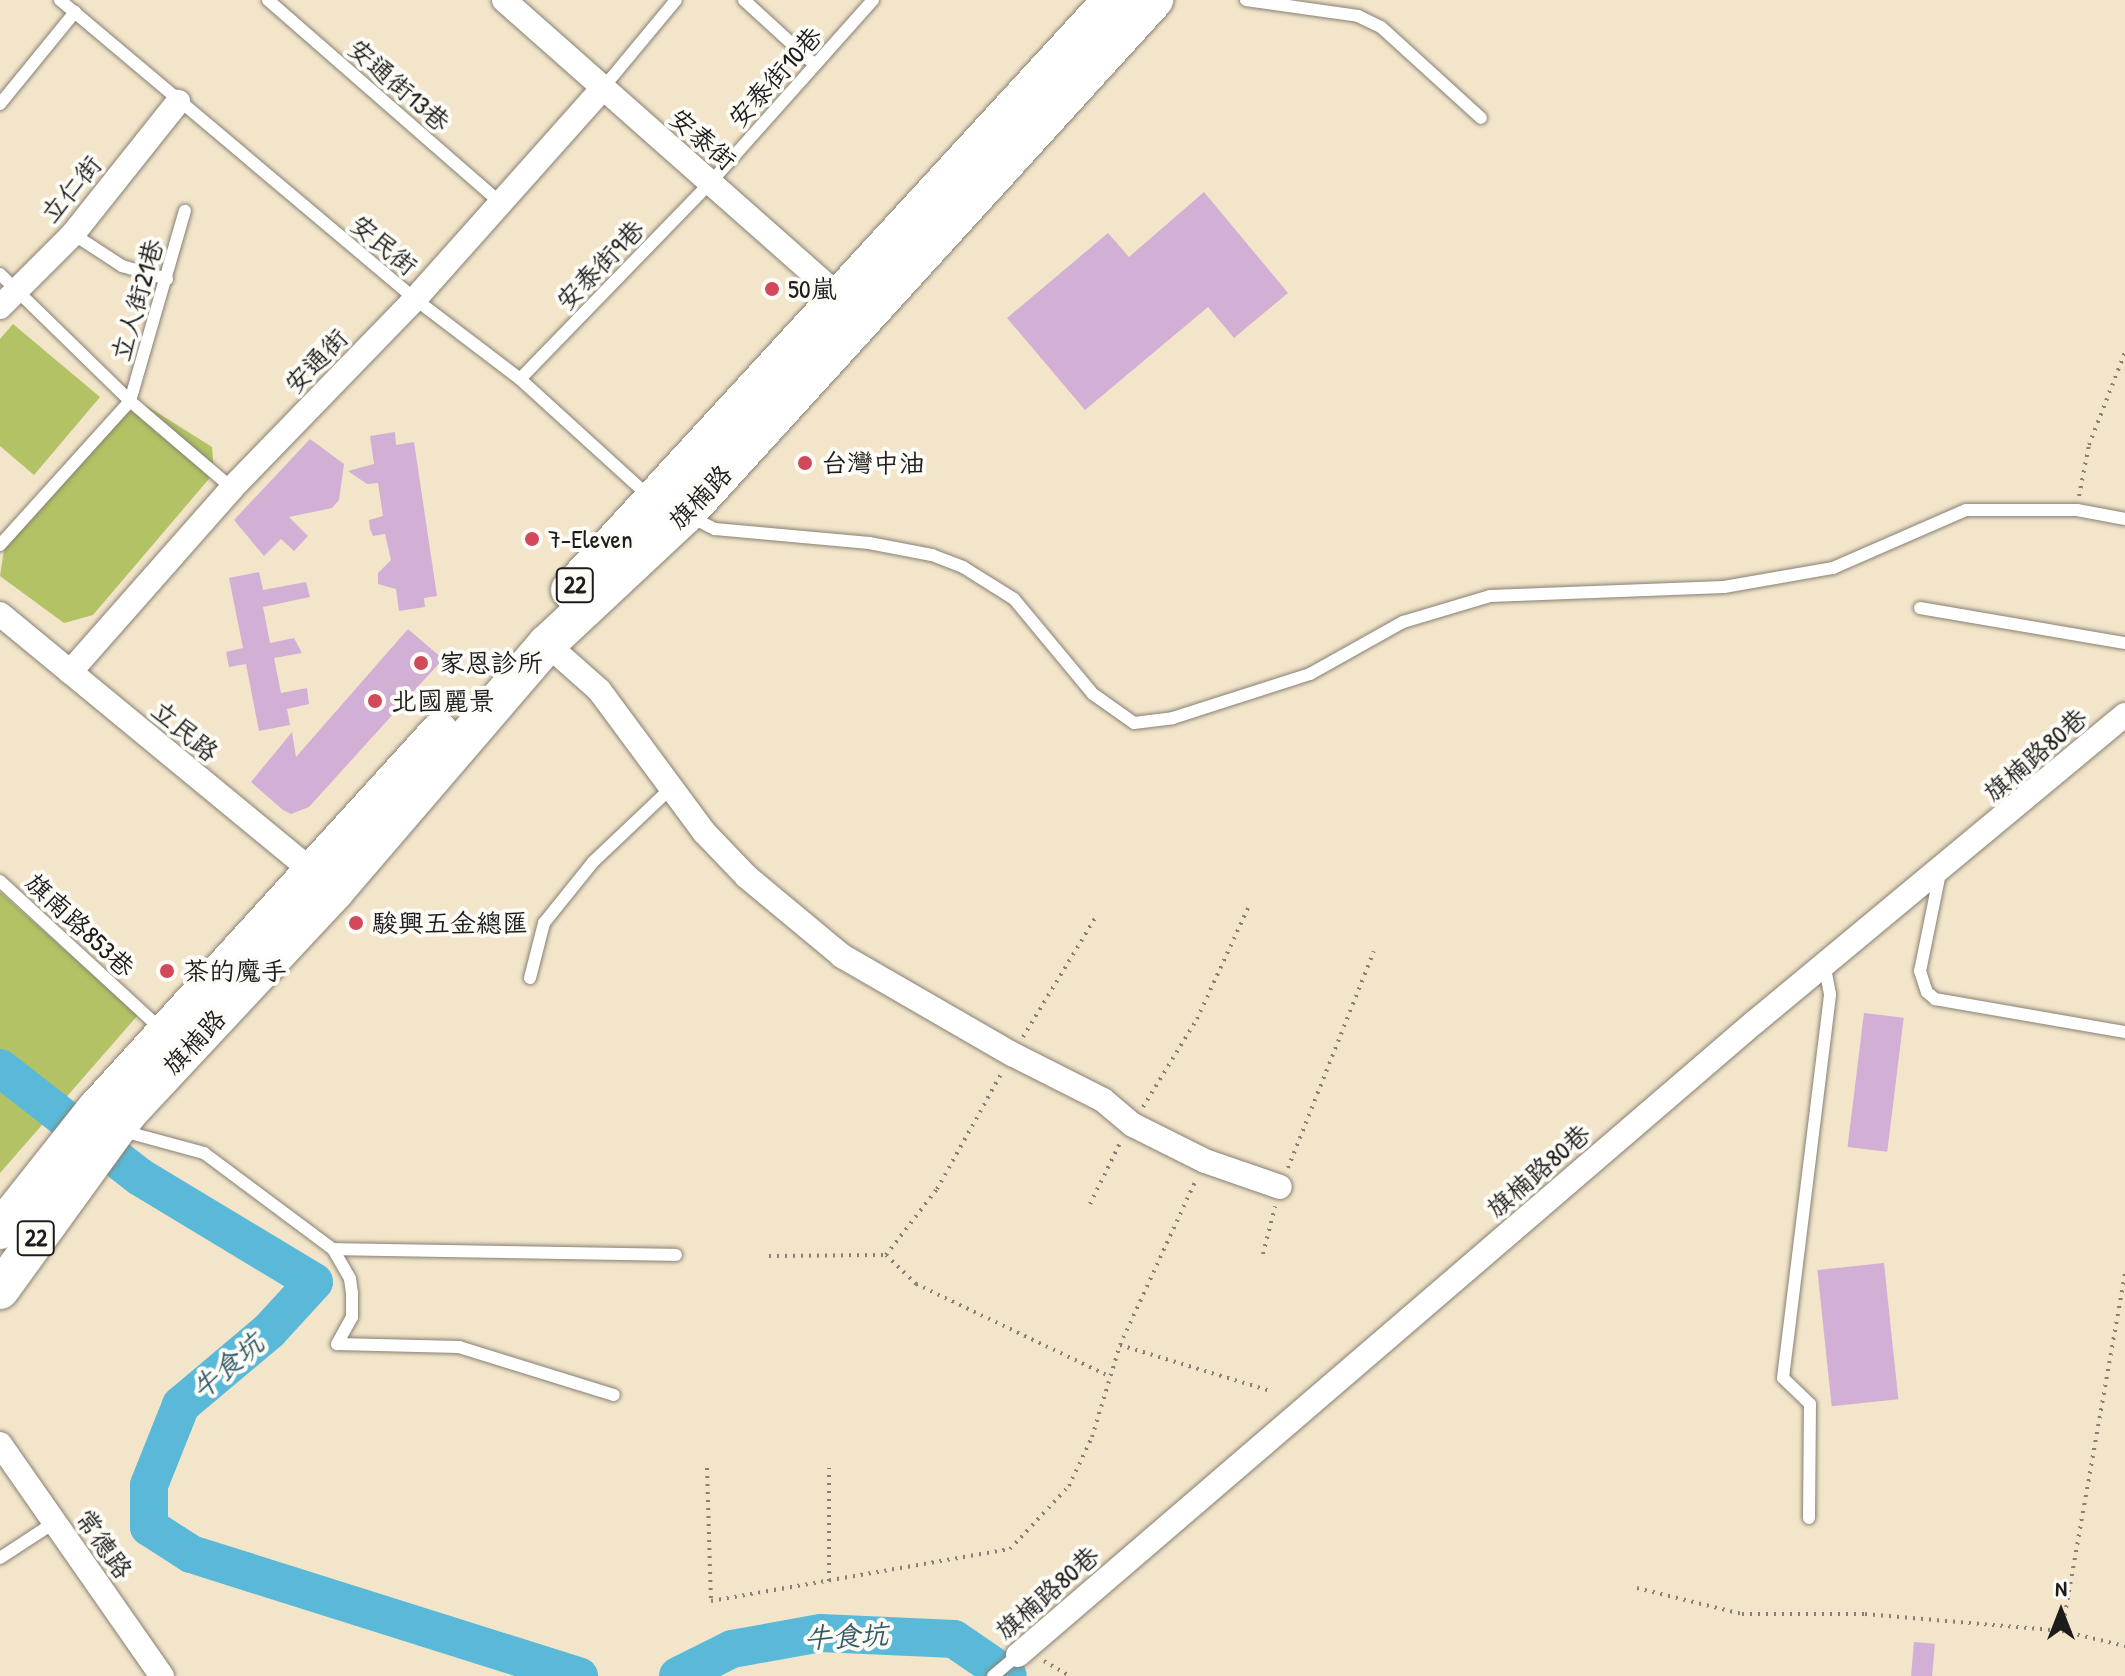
<!DOCTYPE html>
<meta charset="utf-8">
<style>
body{margin:0}
#map{position:relative;width:2125px;height:1676px;overflow:hidden;background:#f2e5ca;font-family:"Patrick Hand","LXGW WenKai TC",sans-serif}
div>[style]{position:absolute}
[style*='--x']{left:calc(var(--x)*1px);top:calc(var(--y)*1px);width:calc(var(--w)*1px);rotate:calc(var(--a)*1deg)}
.green>*{inset:0;background:#b3c264}
.river>*{height:38px;margin:-19px;padding:0 19px;transform-origin:19px;border-radius:19px;background:#5ab9d8}
.building>*{inset:0;background:#d2b0d6;transform-origin:0 0}
.path>*{height:4px;margin-top:-2px;transform-origin:0;background:repeating-linear-gradient(90deg,#878073 0 2px,transparent 0 8px)}
.roads{filter:drop-shadow(0 0 2px #878073) drop-shadow(0 0 2px #878073)}
.service>*{height:12px;margin:-6px;padding:0 6px;transform-origin:6px;border-radius:6px;background:#fff}
.minor>*{height:24px;margin:-12px;padding:0 12px;transform-origin:12px;border-radius:12px;background:#fff}
.primary>*{height:38px;margin:-19px;padding:0 19px;transform-origin:19px;border-radius:19px;background:#fff}
.dots>*{width:22px;height:22px;translate:-50% -50%;box-sizing:border-box;border:4px solid #fdfcf7;border-radius:50%}
span{translate:-50% -50%;white-space:nowrap;text-align:center;line-height:1.15;-webkit-text-stroke:8px #fdfcf7;paint-order:stroke}
.shield-label span{padding:2px 6px;background:#fdfcf7;border:2px solid;border-radius:6px;-webkit-text-stroke-width:0}
.shield-label{font-size:24px;color:#1c1c1c;font-weight:700}
.street-label{font-size:26px;color:#1c1c1c}
.poi-label{font-size:26px;color:#1c1c1c}
.left{translate:0 -50%;text-align:left}
.water-label{font-size:28px;color:#355b67;font-style:italic}
.north{position:absolute;left:2021px;top:1572px;width:80px;height:80px;-webkit-text-stroke:6px #fdfcf7;paint-order:stroke;rotate:0deg;font-size:22px;font-weight:700;line-height:32px;text-align:center;color:#1c1c1c}
.north::after{content:'';display:block;margin:auto;width:28px;height:36px;background:#1c1c1c;clip-path:polygon(50% 0,100% 100%,50% 72%,0 100%)}
</style>
<div id="map">
<div class="green">
<div style="clip-path:polygon(13px 324px,100px 397px,34px 475px,0 446px,0 339px)"></div>
<div style="clip-path:polygon(147px 406px,212px 447px,214px 473px,93px 615px,64px 623px,0 576px,4px 550px,123px 414px)"></div>
<div style="clip-path:polygon(0 892px,138px 1015px,0 1173px)"></div>
</div>
<div class="river">
<div style="--x:0;--y:1068;--w:177;--a:37.9"></div>
<div style="--x:140;--y:1177;--w:203;--a:31.1"></div>
<div style="--x:314;--y:1282;--w:67;--a:132.6"></div>
<div style="--x:269;--y:1331;--w:115;--a:139.9"></div>
<div style="--x:181;--y:1405;--w:86;--a:111.8"></div>
<div style="--x:149;--y:1485;--w:42;--a:90"></div>
<div style="--x:149;--y:1527;--w:50;--a:32.7"></div>
<div style="--x:191;--y:1554;--w:407;--a:17.5"></div>
<div style="--x:678;--y:1676;--w:60;--a:-26.6"></div>
<div style="--x:732;--y:1649;--w:90;--a:-10.2"></div>
<div style="--x:821;--y:1633;--w:133;--a:2.6"></div>
<div style="--x:954;--y:1639;--w:65;--a:34.4"></div>
</div>
<div class="building">
<div style="clip-path:polygon(1204px 192px,1288px 293px,1234px 338px,1208px 307px,1085px 410px,1007px 318px,1108px 233px,1129px 257px)"></div>
<div style="clip-path:polygon(395px 432px,396px 445px,414px 442px,437px 596px,424px 598px,425px 607px,399px 611px,396px 589px,378px 584px,378px 573px,391px 560px,385px 534px,373px 536px,370px 529px,369px 520px,383px 516px,378px 483px,367px 484px,348px 471px,374px 464px,370px 436px)"></div>
<div style="clip-path:polygon(310px 439px,344px 464px,339px 500px,332px 508px,289px 517px,308px 536px,294px 551px,281px 539px,264px 556px,234px 520px)"></div>
<div style="clip-path:polygon(259px 572px,263px 590px,306px 582px,310px 597px,263px 607px,270px 643px,294px 638px,302px 653px,274px 658px,281px 693px,307px 688px,309px 704px,287px 709px,290px 725px,259px 731px,246px 664px,229px 667px,226px 652px,243px 648px,229px 578px)"></div>
<div style="clip-path:polygon(408px 629px,443px 659px,309px 807px,291px 814px,283px 810px,251px 782px,292px 732px,296px 757px)"></div>
<div style="left:1864px;top:1013px;width:40px;height:135px;rotate:7deg"></div>
<div style="left:1884px;top:1263px;width:137px;height:67px;rotate:84deg"></div>
<div style="left:1914px;top:1642px;width:21px;height:34px;rotate:5deg"></div>
</div>
<div class="path">
<div style="--x:2079;--y:496;--w:52;--a:-78.9"></div>
<div style="--x:2089;--y:445;--w:100;--a:-68.8"></div>
<div style="--x:1023;--y:1037;--w:143;--a:-58.8"></div>
<div style="--x:1143;--y:1107;--w:103;--a:-58.5"></div>
<div style="--x:1197;--y:1019;--w:122;--a:-65.3"></div>
<div style="--x:1288;--y:1168;--w:233;--a:-68.4"></div>
<div style="--x:1090;--y:1204;--w:70;--a:-63.8"></div>
<div style="--x:1263;--y:1254;--w:49;--a:-75.7"></div>
<div style="--x:886;--y:1255;--w:83;--a:-52.3"></div>
<div style="--x:937;--y:1189;--w:134;--a:-60.9"></div>
<div style="--x:769;--y:1256;--w:117;--a:-0.5"></div>
<div style="--x:886;--y:1255;--w:42;--a:44"></div>
<div style="--x:916;--y:1284;--w:216;--a:25.5"></div>
<div style="--x:1120;--y:1345;--w:157;--a:17"></div>
<div style="--x:707;--y:1468;--w:133;--a:88.3"></div>
<div style="--x:711;--y:1601;--w:303;--a:-9.9"></div>
<div style="--x:1010;--y:1549;--w:86;--a:-46.9"></div>
<div style="--x:1069;--y:1486;--w:54;--a:-64.9"></div>
<div style="--x:1092;--y:1437;--w:96;--a:-73.1"></div>
<div style="--x:1120;--y:1345;--w:179;--a:-65.3"></div>
<div style="--x:829;--y:1581;--w:113;--a:-90"></div>
<div style="--x:1637;--y:1588;--w:108;--a:13.9"></div>
<div style="--x:1742;--y:1614;--w:123;--a:0"></div>
<div style="--x:1865;--y:1614;--w:198;--a:4.9"></div>
<div style="--x:2062;--y:1631;--w:65;--a:13.4"></div>
<div style="--x:2062;--y:1631;--w:364;--a:-80"></div>
<div style="--x:1044;--y:1661;--w:30;--a:30"></div>
</div>
<div class="roads">
<div class="service">
<div style="--x:60;--y:0;--w:464;--a:40.1"></div>
<div style="--x:415;--y:299;--w:132;--a:37.3"></div>
<div style="--x:520;--y:379;--w:177;--a:42.3"></div>
<div style="--x:268;--y:0;--w:309;--a:41.1"></div>
<div style="--x:744;--y:0;--w:96;--a:42.5"></div>
<div style="--x:1246;--y:0;--w:113;--a:8.1"></div>
<div style="--x:1358;--y:16;--w:25;--a:26"></div>
<div style="--x:1381;--y:27;--w:135;--a:42.3"></div>
<div style="--x:603;--y:88;--w:114;--a:-50.3"></div>
<div style="--x:0;--y:104;--w:119;--a:-50.8"></div>
<div style="--x:73;--y:234;--w:59;--a:33.1"></div>
<div style="--x:122;--y:266;--w:47;--a:16.1"></div>
<div style="--x:0;--y:274;--w:182;--a:44.3"></div>
<div style="--x:130;--y:401;--w:134;--a:40.5"></div>
<div style="--x:520;--y:379;--w:273;--a:-45.9"></div>
<div style="--x:710;--y:183;--w:245;--a:-48.3"></div>
<div style="--x:689;--y:516;--w:29;--a:27"></div>
<div style="--x:715;--y:529;--w:155;--a:5.2"></div>
<div style="--x:869;--y:543;--w:64;--a:10.8"></div>
<div style="--x:932;--y:555;--w:33;--a:21"></div>
<div style="--x:963;--y:567;--w:60;--a:32.1"></div>
<div style="--x:1014;--y:599;--w:124;--a:50.3"></div>
<div style="--x:1093;--y:694;--w:50;--a:35.3"></div>
<div style="--x:1134;--y:723;--w:39;--a:-7"></div>
<div style="--x:1173;--y:718;--w:144;--a:-17.8"></div>
<div style="--x:1310;--y:674;--w:107;--a:-29.2"></div>
<div style="--x:1403;--y:622;--w:91;--a:-16.6"></div>
<div style="--x:1490;--y:596;--w:234;--a:-2.2"></div>
<div style="--x:1724;--y:587;--w:111;--a:-9.9"></div>
<div style="--x:1833;--y:568;--w:145;--a:-23.6"></div>
<div style="--x:1966;--y:510;--w:111;--a:0"></div>
<div style="--x:2077;--y:510;--w:49;--a:10.6"></div>
<div style="--x:0;--y:545;--w:194;--a:-47.9"></div>
<div style="--x:130;--y:401;--w:198;--a:-73.9"></div>
<div style="--x:1920;--y:608;--w:208;--a:9.7"></div>
<div style="--x:1940;--y:873;--w:100;--a:101.5"></div>
<div style="--x:1920;--y:971;--w:22;--a:72"></div>
<div style="--x:1927;--y:992;--w:11;--a:41"></div>
<div style="--x:1935;--y:999;--w:193;--a:9.9"></div>
<div style="--x:0;--y:881;--w:222;--a:42.6"></div>
<div style="--x:530;--y:978;--w:57;--a:-75.7"></div>
<div style="--x:544;--y:923;--w:78;--a:-51.2"></div>
<div style="--x:593;--y:862;--w:109;--a:-43.5"></div>
<div style="--x:131;--y:1123;--w:11;--a:75"></div>
<div style="--x:134;--y:1134;--w:73;--a:15.2"></div>
<div style="--x:204;--y:1153;--w:161;--a:36.7"></div>
<div style="--x:333;--y:1249;--w:34;--a:60"></div>
<div style="--x:350;--y:1279;--w:14;--a:82"></div>
<div style="--x:352;--y:1293;--w:24;--a:90"></div>
<div style="--x:352;--y:1317;--w:31;--a:119"></div>
<div style="--x:337;--y:1344;--w:122;--a:1.4"></div>
<div style="--x:459;--y:1347;--w:162;--a:17.2"></div>
<div style="--x:333;--y:1249;--w:343;--a:1"></div>
<div style="--x:1809;--y:1518;--w:114;--a:-89.5"></div>
<div style="--x:1810;--y:1404;--w:37;--a:-136"></div>
<div style="--x:1783;--y:1378;--w:387;--a:-83"></div>
<div style="--x:1830;--y:994;--w:31;--a:-101"></div>
<div style="--x:0;--y:1558;--w:66;--a:-33.2"></div>
<div style="--x:993;--y:1676;--w:33;--a:-40"></div>
</div>
<div class="minor">
<div style="--x:504;--y:0;--w:460;--a:41.5"></div>
<div style="--x:0;--y:307;--w:103;--a:-45"></div>
<div style="--x:73;--y:234;--w:169;--a:-51.5"></div>
<div style="--x:0;--y:614;--w:416;--a:39.5"></div>
<div style="--x:547;--y:644;--w:69;--a:41.5"></div>
<div style="--x:599;--y:690;--w:177;--a:53.5"></div>
<div style="--x:704;--y:832;--w:62;--a:46.3"></div>
<div style="--x:747;--y:877;--w:124;--a:39.7"></div>
<div style="--x:842;--y:956;--w:196;--a:30"></div>
<div style="--x:1012;--y:1054;--w:102;--a:26.8"></div>
<div style="--x:1103;--y:1100;--w:39;--a:40"></div>
<div style="--x:1133;--y:1125;--w:80;--a:26.6"></div>
<div style="--x:1205;--y:1161;--w:79;--a:19.1"></div>
<div style="--x:70;--y:672;--w:245;--a:-48.6"></div>
<div style="--x:232;--y:488;--w:263;--a:-45.9"></div>
<div style="--x:415;--y:299;--w:283;--a:-48.3"></div>
<div style="--x:0;--y:1444;--w:283;--a:55.1"></div>
<div style="--x:1018;--y:1655;--w:973;--a:-40.67"></div>
<div style="--x:1756;--y:1021;--w:479;--a:-39.7"></div>
</div>
<div class="primary">
<div style="--x:570;--y:590;--w:801;--a:-47.43"></div>
<div style="--x:0;--y:1230;--w:154;--a:-51.6"></div>
<div style="--x:96;--y:1109;--w:510;--a:-47.7"></div>
<div style="--x:0;--y:1290;--w:220;--a:-54.1"></div>
<div style="--x:129;--y:1112;--w:302;--a:-47"></div>
<div style="--x:335;--y:891;--w:326;--a:-49.4"></div>
<div style="--x:547;--y:644;--w:189;--a:-43.1"></div>
<div style="--x:685;--y:515;--w:697;--a:-47.68"></div>
</div>
</div>
<div class="dots">
<div style="left:772px;top:289px;background:#d1495b"></div>
<div style="left:805px;top:463px;background:#d1495b"></div>
<div style="left:532px;top:539px;background:#d1495b"></div>
<div style="left:421px;top:663px;background:#d1495b"></div>
<div style="left:375px;top:701px;background:#d1495b"></div>
<div style="left:356px;top:923px;background:#d1495b"></div>
<div style="left:167px;top:971px;background:#d1495b"></div>
</div>
<div class="shield-label">
<span style="left:575px;top:585px">22</span>
<span style="left:36px;top:1238px">22</span>
</div>
<div class="street-label">
<span style="left:775px;top:77px;rotate:-48deg">安泰街10巷</span>
<span style="left:399px;top:85px;rotate:41deg">安通街13巷</span>
<span style="left:703px;top:139px;rotate:41deg">安泰街</span>
<span style="left:71px;top:189px;rotate:-50deg">立仁街</span>
<span style="left:384px;top:245px;rotate:40deg">安民街</span>
<span style="left:600px;top:265px;rotate:-46deg">安泰街9巷</span>
<span style="left:137px;top:300px;rotate:-74deg">立人街21巷</span>
<span style="left:316px;top:361px;rotate:-46deg">安通街</span>
<span style="left:700px;top:497px;rotate:-46deg">旗楠路</span>
<span style="left:185px;top:731px;rotate:40deg">立民路</span>
<span style="left:2035px;top:755px;rotate:-41deg">旗楠路80巷</span>
<span style="left:80px;top:925px;rotate:43deg">旗南路853巷</span>
<span style="left:194px;top:1042px;rotate:-47deg">旗楠路</span>
<span style="left:1538px;top:1171px;rotate:-41deg">旗楠路80巷</span>
<span style="left:104px;top:1544px;rotate:55deg">常德路</span>
<span style="left:1047px;top:1593px;rotate:-41deg">旗楠路80巷</span>
</div>
<div class="poi-label">
<span class="left" style="left:788px;top:289px">50嵐</span>
<span class="left" style="left:821px;top:463px">台灣中油</span>
<span class="left" style="left:548px;top:539px">7-Eleven</span>
<span class="left" style="left:439px;top:663px">家恩診所</span>
<span class="left" style="left:391px;top:701px">北國麗景</span>
<span class="left" style="left:372px;top:923px">駿興五金總匯</span>
<span class="left" style="left:183px;top:971px">茶的魔手</span>
</div>
<div class="water-label">
<span style="left:227px;top:1366px;rotate:-40deg">牛食坑</span>
<span style="left:846px;top:1636px;rotate:-3deg">牛食坑</span>
</div>
<div class="north">N</div>
</div>
